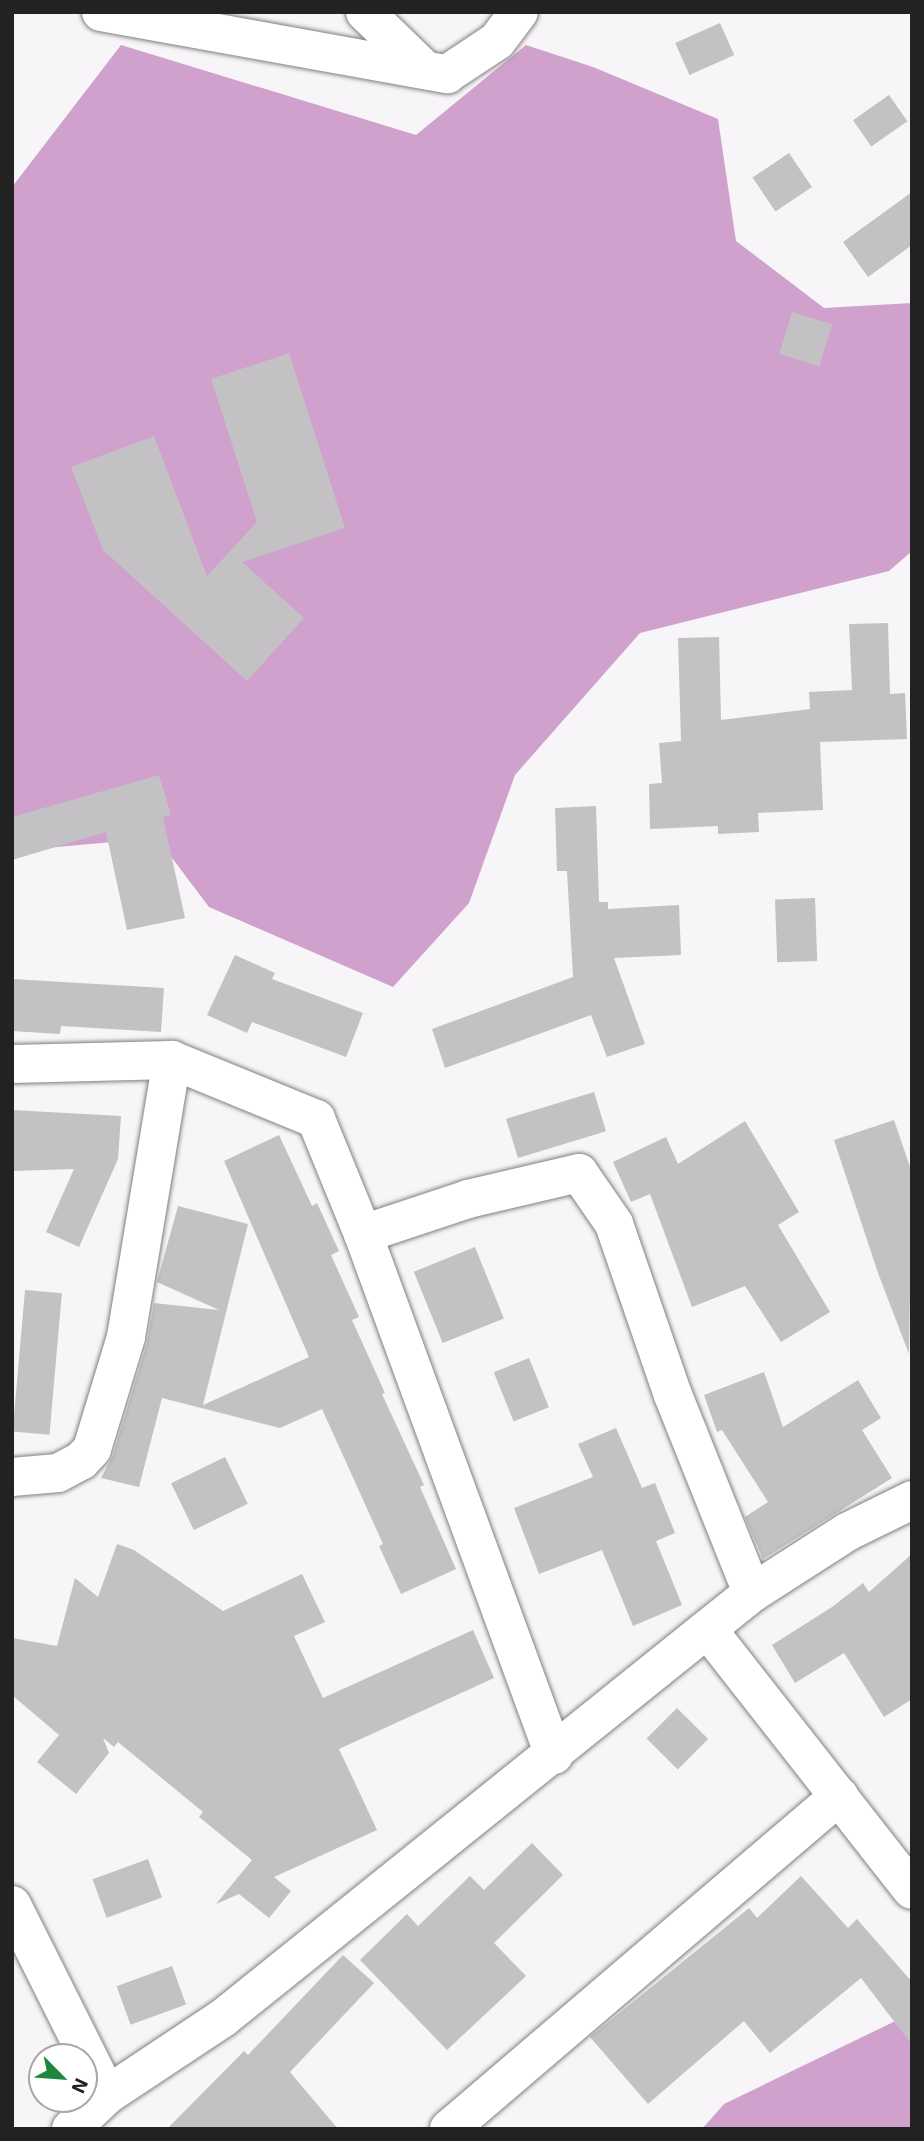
<!DOCTYPE html>
<style>
body{margin:0}
#map{position:relative;width:924px;height:2141px;overflow:hidden;background:#f7f5f7;font-family:"Exo 2",sans-serif}
div>[style]{position:absolute}
[style*='--x']{left:calc(var(--x)*1px);top:calc(var(--y)*1px);width:calc(var(--w)*1px);rotate:calc(var(--a)*1deg)}
.forest>*{inset:0;background:#cfa1cc}
.building>*{inset:0;background:#c3c1c3;transform-origin:0 0}
.roads{filter:drop-shadow(0 0 2px #828082) drop-shadow(0 0 2px #828082)}
.minor>*{height:38px;margin:-19px;padding:0 19px;transform-origin:19px;border-radius:19px;background:#fff}
span{translate:-50% -50%;white-space:nowrap;text-align:center;line-height:1.15;-webkit-text-stroke:6px #fff;paint-order:stroke}
.frame{position:absolute;inset:0;border:14px solid #232223;pointer-events:none}
.north{position:absolute;left:28px;top:2043px;width:70px;height:70px;box-sizing:border-box;background:#fff;border:2px solid #a7a7a7;border-radius:50%;rotate:115deg;font-size:19px;font-weight:700;line-height:28px;text-align:center;color:#232223}
.north::after{content:'';display:block;margin:auto;width:24px;height:32px;background:#1f873d;clip-path:polygon(50% 0,100% 100%,50% 72%,0 100%)}
</style>
<div id="map">
<div class="forest">
<div style="clip-path:polygon(121px 45px,416px 135px,526px 45px,593px 67px,718px 119px,736px 241px,824px 308px,912px 303px,912px 551px,889px 571px,640px 633px,515px 775px,469px 903px,393px 987px,209px 907px,157px 838px,12px 851px,12px 187px)"></div>
<div style="clip-path:polygon(912px 2013px,912px 2129px,702px 2129px,724px 2104px)"></div>
</div>
<div class="building">
<div style="left:720px;top:23px;width:35px;height:49px;rotate:66deg"></div>
<div style="left:889px;top:95px;width:32px;height:44px;rotate:55deg"></div>
<div style="left:789px;top:153px;width:41px;height:44px;rotate:56deg"></div>
<div style="clip-path:polygon(912px 192px,912px 245px,868px 277px,843px 242px)"></div>
<div style="left:792px;top:312px;width:42px;height:44px;rotate:17deg"></div>
<div style="clip-path:polygon(289px 353px,345px 528px,242px 562px,304px 618px,247px 681px,103px 550px,71px 467px,154px 436px,207px 576px,257px 522px,211px 379px)"></div>
<div style="clip-path:polygon(888px 623px,890px 694px,905px 693px,907px 739px,820px 742px,823px 810px,758px 813px,759px 832px,718px 834px,718px 826px,650px 829px,649px 784px,662px 783px,659px 743px,681px 741px,678px 638px,719px 637px,721px 720px,810px 709px,809px 692px,852px 690px,849px 624px)"></div>
<div style="clip-path:polygon(159px 775px,171px 815px,163px 817px,185px 918px,127px 930px,106px 832px,12px 860px,12px 817px)"></div>
<div style="clip-path:polygon(596px 806px,599px 902px,608px 902px,608px 909px,679px 905px,681px 955px,614px 958px,645px 1044px,607px 1057px,591px 1015px,445px 1068px,432px 1029px,573px 977px,567px 871px,557px 871px,555px 808px)"></div>
<div style="left:815px;top:898px;width:63px;height:40px;rotate:88deg"></div>
<div style="clip-path:polygon(235px 955px,275px 973px,272px 979px,363px 1013px,346px 1057px,252px 1022px,247px 1033px,207px 1015px)"></div>
<div style="clip-path:polygon(12px 979px,164px 988px,161px 1032px,61px 1026px,60px 1034px,12px 1031px)"></div>
<div style="left:594px;top:1092px;width:41px;height:92px;rotate:73deg"></div>
<div style="clip-path:polygon(12px 1110px,121px 1116px,118px 1159px,79px 1247px,46px 1232px,74px 1169px,12px 1171px)"></div>
<div style="clip-path:polygon(894px 1120px,912px 1173px,909px 1354px,878px 1273px,834px 1140px)"></div>
<div style="clip-path:polygon(745px 1121px,799px 1212px,778px 1225px,830px 1312px,781px 1342px,745px 1286px,692px 1307px,650px 1194px,631px 1202px,613px 1162px,666px 1137px,678px 1164px)"></div>
<div style="clip-path:polygon(279px 1135px,312px 1206px,317px 1203px,339px 1251px,331px 1255px,359px 1317px,352px 1320px,385px 1393px,382px 1394px,424px 1485px,420px 1487px,456px 1569px,401px 1594px,379px 1546px,383px 1544px,322px 1409px,280px 1428px,162px 1398px,139px 1487px,101px 1478px,113px 1455px,147px 1343px,154px 1303px,219px 1310px,157px 1282px,178px 1206px,248px 1224px,203px 1405px,309px 1357px,224px 1161px)"></div>
<div style="left:475px;top:1247px;width:77px;height:66px;rotate:68deg"></div>
<div style="left:25px;top:1290px;width:37px;height:142px;rotate:5deg"></div>
<div style="left:529px;top:1358px;width:53px;height:38px;rotate:68deg"></div>
<div style="clip-path:polygon(764px 1372px,783px 1427px,858px 1380px,881px 1418px,862px 1430px,892px 1478px,763px 1559px,745px 1517px,768px 1502px,722px 1430px,717px 1432px,704px 1395px)"></div>
<div style="clip-path:polygon(616px 1428px,642px 1488px,655px 1483px,675px 1533px,656px 1541px,682px 1605px,633px 1626px,602px 1550px,539px 1574px,514px 1508px,593px 1477px,578px 1444px)"></div>
<div style="left:225px;top:1457px;width:52px;height:60px;rotate:64deg"></div>
<div style="clip-path:polygon(117px 1544px,134px 1550px,223px 1611px,302px 1574px,325px 1622px,294px 1636px,323px 1698px,473px 1630px,494px 1678px,339px 1749px,377px 1830px,274px 1877px,291px 1891px,269px 1918px,239px 1894px,216px 1904px,252px 1860px,199px 1817px,203px 1812px,118px 1742px,114px 1747px,103px 1738px,109px 1753px,76px 1794px,37px 1762px,59px 1735px,12px 1695px,12px 1638px,57px 1646px,75px 1578px,98px 1597px)"></div>
<div style="clip-path:polygon(912px 1554px,912px 1699px,884px 1717px,844px 1653px,795px 1683px,772px 1645px,832px 1607px,863px 1583px,869px 1592px)"></div>
<div style="left:677px;top:1708px;width:44px;height:43px;rotate:45deg"></div>
<div style="clip-path:polygon(532px 1843px,563px 1875px,494px 1943px,526px 1976px,447px 2050px,360px 1960px,407px 1914px,418px 1926px,470px 1876px,484px 1890px)"></div>
<div style="left:148px;top:1859px;width:41px;height:59px;rotate:70deg"></div>
<div style="clip-path:polygon(801px 1876px,848px 1928px,857px 1919px,912px 1982px,912px 2045px,861px 1978px,770px 2053px,744px 2021px,648px 2104px,590px 2037px,749px 1908px,757px 1918px)"></div>
<div style="clip-path:polygon(343px 1955px,374px 1983px,290px 2072px,338px 2129px,167px 2129px,244px 2051px,248px 2055px)"></div>
<div style="left:172px;top:1966px;width:41px;height:59px;rotate:70deg"></div>
</div>
<div class="roads">
<div class="minor">
<div style="--x:101;--y:12;--w:352;--a:10.2"></div>
<div style="--x:447;--y:74;--w:60;--a:-33.4"></div>
<div style="--x:497;--y:41;--w:36;--a:-53"></div>
<div style="--x:365;--y:12;--w:79;--a:44"></div>
<div style="--x:12;--y:1064;--w:160;--a:-1.4"></div>
<div style="--x:172;--y:1060;--w:156;--a:22.3"></div>
<div style="--x:316;--y:1119;--w:124;--a:67.8"></div>
<div style="--x:363;--y:1234;--w:555;--a:69.87"></div>
<div style="--x:363;--y:1234;--w:111;--a:-18.4"></div>
<div style="--x:468;--y:1199;--w:114;--a:-13.2"></div>
<div style="--x:579;--y:1173;--w:62;--a:55.5"></div>
<div style="--x:614;--y:1224;--w:181;--a:71"></div>
<div style="--x:673;--y:1395;--w:213;--a:68.2"></div>
<div style="--x:12;--y:1477;--w:46;--a:-5"></div>
<div style="--x:58;--y:1473;--w:26;--a:-28"></div>
<div style="--x:81;--y:1461;--w:16;--a:-47"></div>
<div style="--x:92;--y:1449;--w:117;--a:-73.1"></div>
<div style="--x:126;--y:1337;--w:281;--a:-80.6"></div>
<div style="--x:708;--y:1630;--w:330;--a:51.9"></div>
<div style="--x:12;--y:1905;--w:212;--a:63.4"></div>
<div style="--x:71;--y:2129;--w:50;--a:-43.4"></div>
<div style="--x:107;--y:2095;--w:139;--a:-33.6"></div>
<div style="--x:223;--y:2018;--w:679;--a:-38.78"></div>
<div style="--x:752;--y:1593;--w:113;--a:-32.7"></div>
<div style="--x:847;--y:1532;--w:72;--a:-26.2"></div>
<div style="--x:449;--y:2129;--w:513;--a:-40.49"></div>
</div>
</div>
<div class="frame"></div>
<div class="north">N</div>
</div>
